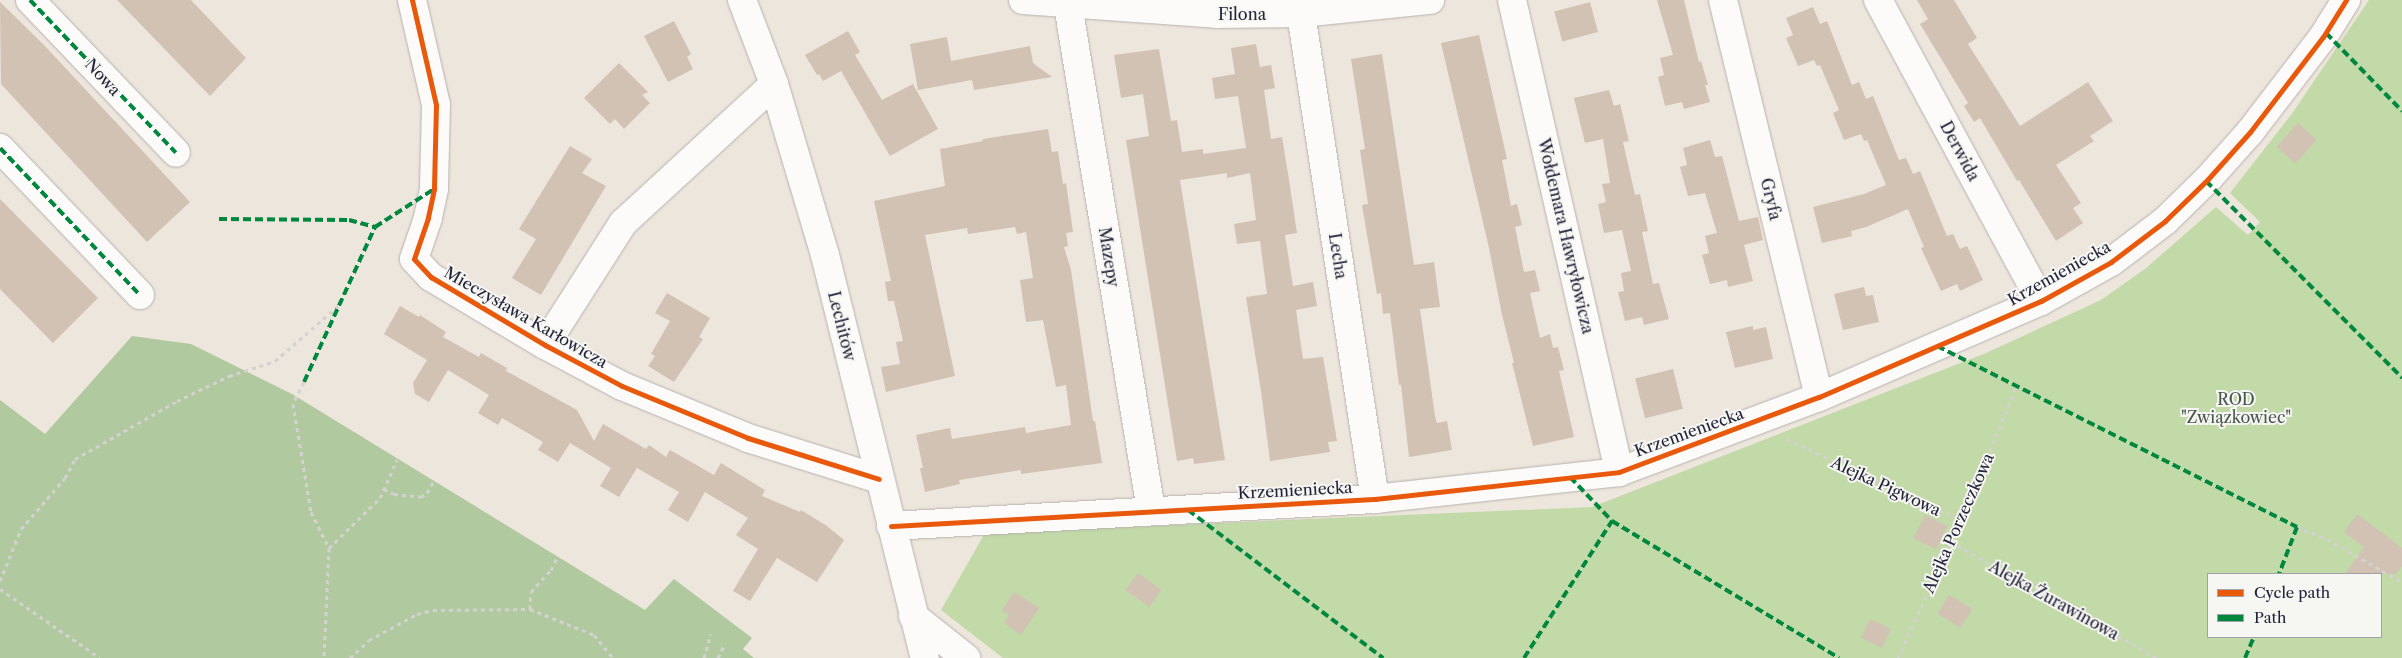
<!DOCTYPE html>
<meta charset="utf-8">
<style>
body{margin:0}
#map{position:relative;width:2402px;height:658px;overflow:hidden;background:#ede6dc;font-family:"Libre Caslon Text",serif}
div>[style]{position:absolute}
[style*='--x']{left:calc(var(--x)*1px);top:calc(var(--y)*1px);width:calc(var(--w)*1px);rotate:calc(var(--a)*1deg)}
.green>*{inset:0;background:#c2d9a8}
.forest>*{inset:0;background:#b0c99f}
.building>*{inset:0;background:#d1c2b4;transform-origin:0 0}
.path>*{height:3px;margin-top:-1.5px;transform-origin:0;background:repeating-linear-gradient(90deg,#d4d2d1 0 4px,transparent 0 8px)}
.roads{filter:drop-shadow(0 0 1px #b6b1ae) drop-shadow(0 0 1px #b6b1ae)}
.street>*{height:28px;margin:-14px;padding:0 14px;transform-origin:14px;border-radius:14px;background:#fcfbfa}
.quiet>*{height:4px;margin-top:-2px;transform-origin:0;background:repeating-linear-gradient(90deg,#00873e 0 8px,transparent 0 12px)}
.cycleway>*{height:5px;margin:-2.5px;padding:0 2.5px;transform-origin:2.5px;border-radius:2.5px;background:#e8590c}
span{translate:-50% -50%;white-space:nowrap;text-align:center;line-height:1.15;-webkit-text-stroke:4px #f6f6f2;paint-order:stroke}
.street-label{font-size:16px;color:#22223b}
.park-label{font-size:16px;color:#48564f}
.legend{position:absolute;left:2207px;top:573px;width:175px;height:65px;box-sizing:border-box;background:#f6f6f2;border:1px solid #a1a1a9;margin:0;padding:6px 9px;list-style:none;font-size:15px;color:#22223b}
.legend li{display:flex;align-items:center;gap:10px;height:25px}
.legend b{width:25px;border:1px solid #a1a1a9}
</style>
<div id="map">
<div class="green">
<div style="clip-path:polygon(evenodd,2369px 0,2402px 0,2402px 658px,1003px 658px,941px 610px,985px 533px,1592px 507px,1986px 353px,2101px 300px,2145px 269px,2216px 207px,2248px 235px,2260px 222px,2230px 193px,2291px 115px,2369px 0,2208px 574px,2381px 574px,2381px 637px,2208px 637px,2208px 574px)"></div>
</div>
<div class="forest">
<div style="clip-path:polygon(132px 336px,191px 344px,292px 394px,645px 610px,674px 579px,752px 638px,743px 649px,754px 658px,0 658px,0 400px,45px 434px)"></div>
</div>
<div class="building">
<div style="clip-path:polygon(117px 0,191px 0,246px 58px,210px 96px)"></div>
<div style="clip-path:polygon(1657px 0,1684px 0,1699px 62px,1701px 61px,1708px 85px,1705px 85px,1710px 102px,1684px 109px,1682px 102px,1665px 106px,1658px 77px,1664px 75px,1660px 58px,1673px 55px)"></div>
<div style="clip-path:polygon(1917px 0,1954px 0,1977px 38px,1968px 44px,2020px 126px,2088px 82px,2113px 121px,2090px 136px,2094px 141px,2056px 165px,2081px 203px,2073px 208px,2083px 223px,2056px 241px,2019px 180px,2017px 181px,1980px 118px,1974px 122px,1964px 106px,1968px 103px,1920px 24px,1928px 19px)"></div>
<div style="clip-path:polygon(0 2px,44px 45px,190px 202px,147px 242px,1px 84px)"></div>
<div style="left:1590px;top:2px;width:31px;height:37px;rotate:75deg"></div>
<div style="clip-path:polygon(1813px 7px,1820px 24px,1827px 21px,1852px 85px,1859px 82px,1866px 99px,1873px 96px,1899px 160px,1906px 158px,1913px 174px,1920px 171px,1947px 236px,1953px 234px,1960px 249px,1967px 246px,1983px 280px,1960px 291px,1957px 284px,1941px 291px,1921px 248px,1924px 247px,1908px 209px,1866px 227px,1851px 231px,1852px 236px,1822px 243px,1813px 207px,1864px 194px,1886px 185px,1867px 140px,1864px 141px,1861px 134px,1844px 140px,1833px 113px,1839px 110px,1820px 65px,1817px 66px,1814px 60px,1798px 66px,1786px 38px,1793px 35px,1786px 18px)"></div>
<div style="clip-path:polygon(674px 21px,691px 54px,687px 57px,693px 69px,668px 82px,644px 36px)"></div>
<div style="clip-path:polygon(848px 31px,860px 52px,855px 55px,882px 100px,913px 84px,938px 129px,890px 156px,841px 71px,823px 81px,819px 74px,817px 75px,805px 55px)"></div>
<div style="clip-path:polygon(1479px 35px,1507px 159px,1502px 160px,1511px 206px,1517px 204px,1522px 225px,1515px 227px,1524px 272px,1535px 270px,1540px 291px,1530px 293px,1540px 338px,1550px 334px,1553px 348px,1558px 347px,1564px 370px,1559px 371px,1574px 437px,1533px 446px,1512px 363px,1514px 363px,1502px 315px,1489px 248px,1441px 43px)"></div>
<div style="clip-path:polygon(947px 37px,951px 61px,1030px 46px,1033px 63px,1052px 77px,974px 90px,972px 80px,918px 90px,910px 44px)"></div>
<div style="clip-path:polygon(1256px 44px,1260px 67px,1271px 65px,1275px 88px,1264px 90px,1271px 139px,1282px 137px,1289px 180px,1297px 233px,1285px 235px,1293px 286px,1313px 282px,1317px 306px,1296px 310px,1303px 359px,1323px 357px,1337px 441px,1328px 442px,1330px 452px,1270px 461px,1261px 391px,1246px 297px,1267px 294px,1260px 241px,1237px 244px,1234px 224px,1256px 220px,1250px 173px,1227px 178px,1227px 173px,1180px 180px,1225px 460px,1194px 464px,1193px 458px,1177px 461px,1126px 140px,1149px 136px,1143px 94px,1121px 98px,1114px 55px,1159px 49px,1171px 121px,1177px 120px,1182px 152px,1203px 149px,1203px 154px,1246px 148px,1238px 96px,1215px 99px,1212px 78px,1235px 74px,1231px 48px)"></div>
<div style="clip-path:polygon(1382px 54px,1414px 265px,1434px 262px,1440px 307px,1420px 309px,1435px 416px,1437px 423px,1447px 421px,1452px 450px,1409px 457px,1401px 385px,1399px 385px,1390px 313px,1383px 314px,1381px 293px,1377px 294px,1362px 205px,1368px 204px,1360px 150px,1365px 149px,1351px 59px)"></div>
<div style="clip-path:polygon(619px 63px,648px 92px,642px 95px,650px 103px,624px 129px,615px 119px,610px 124px,584px 98px)"></div>
<div style="clip-path:polygon(1609px 90px,1614px 106px,1620px 104px,1629px 141px,1623px 142px,1635px 195px,1640px 194px,1648px 231px,1642px 232px,1653px 284px,1659px 283px,1669px 319px,1644px 325px,1642px 317px,1625px 321px,1618px 292px,1624px 291px,1621px 273px,1631px 271px,1622px 230px,1604px 233px,1598px 204px,1606px 202px,1602px 184px,1610px 183px,1603px 139px,1585px 143px,1574px 98px)"></div>
<div style="left:2298px;top:123px;width:25px;height:32px;rotate:42deg"></div>
<div style="clip-path:polygon(1048px 129px,1052px 152px,1058px 151px,1063px 184px,1066px 183px,1073px 232px,1066px 233px,1068px 246px,1064px 247px,1071px 270px,1093px 421px,1095px 421px,1102px 463px,1021px 474px,1021px 470px,959px 480px,960px 484px,925px 492px,920px 468px,923px 468px,916px 435px,950px 428px,952px 439px,1025px 427px,1026px 433px,1071px 425px,1066px 385px,1056px 387px,1043px 320px,1026px 322px,1020px 280px,1033px 278px,1026px 232px,1017px 234px,1015px 227px,968px 234px,967px 228px,925px 235px,955px 376px,886px 392px,881px 367px,900px 364px,896px 342px,903px 341px,894px 301px,888px 301px,885px 282px,891px 281px,874px 201px,945px 186px,940px 149px,983px 141px,983px 139px)"></div>
<div style="clip-path:polygon(1710px 140px,1715px 157px,1722px 156px,1739px 221px,1758px 217px,1763px 240px,1744px 245px,1753px 281px,1728px 287px,1727px 280px,1710px 284px,1702px 255px,1709px 253px,1705px 236px,1717px 233px,1705px 193px,1688px 196px,1680px 167px,1687px 165px,1683px 148px)"></div>
<div style="clip-path:polygon(570px 146px,592px 159px,582px 173px,606px 186px,541px 295px,512px 278px,536px 239px,519px 229px)"></div>
<div style="clip-path:polygon(0 199px,98px 298px,53px 343px,0 289px)"></div>
<div style="clip-path:polygon(1864px 287px,1866px 296px,1873px 295px,1879px 322px,1843px 330px,1834px 294px)"></div>
<div style="clip-path:polygon(667px 293px,710px 318px,699px 337px,703px 339px,674px 382px,648px 366px,655px 356px,651px 354px,670px 321px,655px 313px)"></div>
<div style="clip-path:polygon(400px 306px,419px 317px,420px 315px,446px 332px,443px 337px,479px 357px,481px 353px,507px 368px,506px 371px,577px 410px,594px 441px,603px 424px,646px 449px,649px 445px,666px 457px,670px 450px,714px 475px,721px 463px,765px 490px,762px 496px,800px 512px,801px 510px,827px 526px,844px 540px,817px 582px,777px 558px,750px 601px,733px 591px,758px 549px,736px 535px,748px 518px,705px 492px,688px 522px,668px 510px,679px 492px,637px 468px,619px 497px,600px 486px,611px 468px,570px 443px,558px 462px,538px 450px,543px 442px,502px 418px,498px 425px,478px 413px,489px 395px,448px 370px,429px 402px,415px 394px,413px 383px,427px 360px,384px 334px)"></div>
<div style="clip-path:polygon(1753px 326px,1753px 330px,1766px 327px,1773px 359px,1735px 368px,1726px 332px)"></div>
<div style="left:1673px;top:369px;width:41px;height:39px;rotate:76deg"></div>
<div style="clip-path:polygon(2357px 514px,2402px 548px,2402px 566px,2396px 574px,2345px 574px,2364px 547px,2344px 532px)"></div>
<div style="left:1925px;top:515px;width:25px;height:26px;rotate:26deg"></div>
<div style="left:1138px;top:573px;width:29px;height:21px;rotate:36deg"></div>
<div style="clip-path:polygon(1014px 592px,1039px 608px,1021px 635px,1004px 623px,1009px 615px,1002px 610px)"></div>
<div style="left:1949px;top:595px;width:27px;height:22px;rotate:31deg"></div>
<div style="left:1870px;top:619px;width:23px;height:21px;rotate:25deg"></div>
</div>
<div class="path">
<div style="--x:304;--y:382;--w:25;--a:117"></div>
<div style="--x:293;--y:404;--w:109;--a:80.5"></div>
<div style="--x:311;--y:512;--w:40;--a:63.4"></div>
<div style="--x:329;--y:548;--w:110;--a:92.6"></div>
<div style="--x:1787;--y:439;--w:192;--a:25"></div>
<div style="--x:384;--y:489;--w:11;--a:27"></div>
<div style="--x:394;--y:494;--w:27;--a:6"></div>
<div style="--x:421;--y:497;--w:7;--a:-34"></div>
<div style="--x:427;--y:493;--w:13;--a:-61"></div>
<div style="--x:2297;--y:527;--w:32;--a:22"></div>
<div style="--x:2327;--y:539;--w:86;--a:29.8"></div>
<div style="--x:1951;--y:542;--w:236;--a:29.4"></div>
<div style="--x:329;--y:548;--w:71;--a:-44.4"></div>
<div style="--x:380;--y:498;--w:42;--a:-65.9"></div>
<div style="--x:0;--y:581;--w:56;--a:-68"></div>
<div style="--x:21;--y:529;--w:67;--a:-49.2"></div>
<div style="--x:65;--y:478;--w:21;--a:-62"></div>
<div style="--x:75;--y:459;--w:117;--a:-29.6"></div>
<div style="--x:177;--y:401;--w:58;--a:-25.7"></div>
<div style="--x:229;--y:376;--w:48;--a:-18.1"></div>
<div style="--x:275;--y:361;--w:85;--a:-41.2"></div>
<div style="--x:0;--y:589;--w:121;--a:34.6"></div>
<div style="--x:530;--y:609;--w:69;--a:22.1"></div>
<div style="--x:594;--y:635;--w:30;--a:50"></div>
<div style="--x:350;--y:658;--w:26;--a:-43"></div>
<div style="--x:369;--y:640;--w:55;--a:-28.4"></div>
<div style="--x:417;--y:614;--w:16;--a:-14"></div>
<div style="--x:433;--y:610;--w:97;--a:-0.6"></div>
<div style="--x:530;--y:609;--w:17;--a:-87"></div>
<div style="--x:531;--y:592;--w:30;--a:-48"></div>
<div style="--x:551;--y:570;--w:13;--a:-63"></div>
<div style="--x:704;--y:658;--w:25;--a:-74"></div>
<div style="--x:718;--y:658;--w:14;--a:-65"></div>
<div style="--x:1898;--y:658;--w:178;--a:-65.4"></div>
<div style="--x:1972;--y:496;--w:118;--a:-68"></div>
</div>
<div class="roads">
<div class="street">
<div style="--x:30;--y:0;--w:211;--a:46.3"></div>
<div style="--x:412;--y:0;--w:108;--a:77.1"></div>
<div style="--x:436;--y:105;--w:84;--a:91.4"></div>
<div style="--x:434;--y:189;--w:30;--a:102"></div>
<div style="--x:428;--y:218;--w:43;--a:108.9"></div>
<div style="--x:414;--y:259;--w:25;--a:47"></div>
<div style="--x:431;--y:277;--w:133;--a:30.8"></div>
<div style="--x:545;--y:345;--w:87;--a:28"></div>
<div style="--x:622;--y:386;--w:136;--a:22.4"></div>
<div style="--x:748;--y:438;--w:137;--a:17.4"></div>
<div style="--x:742;--y:0;--w:90;--a:69.1"></div>
<div style="--x:774;--y:84;--w:178;--a:73.4"></div>
<div style="--x:825;--y:255;--w:415;--a:76.1"></div>
<div style="--x:1023;--y:0;--w:194;--a:4.1"></div>
<div style="--x:1216;--y:14;--w:85;--a:-0.7"></div>
<div style="--x:1301;--y:13;--w:130;--a:-5.8"></div>
<div style="--x:1299;--y:0;--w:505;--a:81.34"></div>
<div style="--x:1512;--y:0;--w:484;--a:77.2"></div>
<div style="--x:1723;--y:0;--w:408;--a:76.4"></div>
<div style="--x:1878;--y:0;--w:342;--a:61.6"></div>
<div style="--x:1068;--y:5;--w:512;--a:80.67"></div>
<div style="--x:0;--y:148;--w:203;--a:46.4"></div>
<div style="--x:545;--y:345;--w:145;--a:-57.4"></div>
<div style="--x:623;--y:223;--w:205;--a:-42.6"></div>
<div style="--x:891;--y:526;--w:485;--a:-3.2"></div>
<div style="--x:1375;--y:499;--w:245;--a:-6.3"></div>
<div style="--x:1619;--y:472;--w:214;--a:-20.6"></div>
<div style="--x:1819;--y:397;--w:242;--a:-23.4"></div>
<div style="--x:2041;--y:301;--w:80;--a:-29.1"></div>
<div style="--x:2111;--y:262;--w:68;--a:-37.2"></div>
<div style="--x:2165;--y:221;--w:60;--a:-44.3"></div>
<div style="--x:2208;--y:179;--w:63;--a:-48.2"></div>
<div style="--x:2250;--y:132;--w:120;--a:-52.5"></div>
<div style="--x:2323;--y:37;--w:44;--a:-58.1"></div>
<div style="--x:913;--y:616;--w:68;--a:38.4"></div>
</div>
</div>
<div class="quiet">
<div style="--x:30;--y:0;--w:211;--a:46.3"></div>
<div style="--x:2326;--y:33;--w:109;--a:45.7"></div>
<div style="--x:0;--y:148;--w:203;--a:46.4"></div>
<div style="--x:2206;--y:181;--w:278;--a:45.1"></div>
<div style="--x:219;--y:219;--w:130;--a:0.4"></div>
<div style="--x:349;--y:220;--w:27;--a:15"></div>
<div style="--x:1937;--y:346;--w:403;--a:26.7"></div>
<div style="--x:2297;--y:527;--w:50;--a:111"></div>
<div style="--x:304;--y:382;--w:170;--a:-65.4"></div>
<div style="--x:375;--y:227;--w:70;--a:-32.8"></div>
<div style="--x:1570;--y:477;--w:61;--a:46.3"></div>
<div style="--x:1612;--y:521;--w:265;--a:31.1"></div>
<div style="--x:1188;--y:510;--w:245;--a:37.2"></div>
<div style="--x:1524;--y:658;--w:163;--a:-57.3"></div>
<div style="--x:2245;--y:658;--w:23;--a:-67"></div>
</div>
<div class="cycleway">
<div style="--x:412;--y:0;--w:108;--a:77.1"></div>
<div style="--x:436;--y:105;--w:84;--a:91.4"></div>
<div style="--x:434;--y:189;--w:30;--a:102"></div>
<div style="--x:428;--y:218;--w:43;--a:108.9"></div>
<div style="--x:414;--y:259;--w:25;--a:47"></div>
<div style="--x:431;--y:277;--w:133;--a:30.8"></div>
<div style="--x:545;--y:345;--w:87;--a:28"></div>
<div style="--x:622;--y:386;--w:136;--a:22.4"></div>
<div style="--x:748;--y:438;--w:137;--a:17.4"></div>
<div style="--x:891;--y:526;--w:485;--a:-3.2"></div>
<div style="--x:1375;--y:499;--w:245;--a:-6.3"></div>
<div style="--x:1619;--y:472;--w:214;--a:-20.6"></div>
<div style="--x:1819;--y:397;--w:242;--a:-23.4"></div>
<div style="--x:2041;--y:301;--w:80;--a:-29.1"></div>
<div style="--x:2111;--y:262;--w:68;--a:-37.2"></div>
<div style="--x:2165;--y:221;--w:60;--a:-44.3"></div>
<div style="--x:2208;--y:179;--w:63;--a:-48.2"></div>
<div style="--x:2250;--y:132;--w:120;--a:-52.5"></div>
<div style="--x:2323;--y:37;--w:44;--a:-58.1"></div>
</div>
<div class="street-label">
<span style="left:1242px;top:14px">Filona</span>
<span style="left:103px;top:77px;rotate:47deg">Nowa</span>
<span style="left:1960px;top:151px;rotate:62deg">Derwida</span>
<span style="left:1771px;top:199px;rotate:77deg">Gryfa</span>
<span style="left:1566px;top:236px;rotate:77deg">Wołdemara Hawryłowicza</span>
<span style="left:1338px;top:256px;rotate:81deg">Lecha</span>
<span style="left:1109px;top:257px;rotate:81deg">Mazepy</span>
<span style="left:2059px;top:273px;rotate:-29deg">Krzemieniecka</span>
<span style="left:526px;top:317px;rotate:30deg">Mieczysława Karłowicza</span>
<span style="left:842px;top:326px;rotate:76deg">Lechitów</span>
<span style="left:1689px;top:432px;rotate:-20deg">Krzemieniecka</span>
<span style="left:1886px;top:486px;rotate:25deg">Alejka Pigwowa</span>
<span style="left:1295px;top:490px;rotate:-3deg">Krzemieniecka</span>
<span style="left:1958px;top:523px;rotate:-66deg">Alejka Porzeczkowa</span>
<span style="left:2054px;top:600px;rotate:29deg">Alejka Żurawinowa</span>
</div>
<div class="park-label">
<span style="left:2236px;top:408px">ROD<br>"Związkowiec"</span>
</div>
<ul class="legend">
<li><b style="height:6px;background:#e8590c"></b>Cycle path</li>
<li><b style="height:6px;background:#00873e"></b>Path</li>
</ul>
</div>
